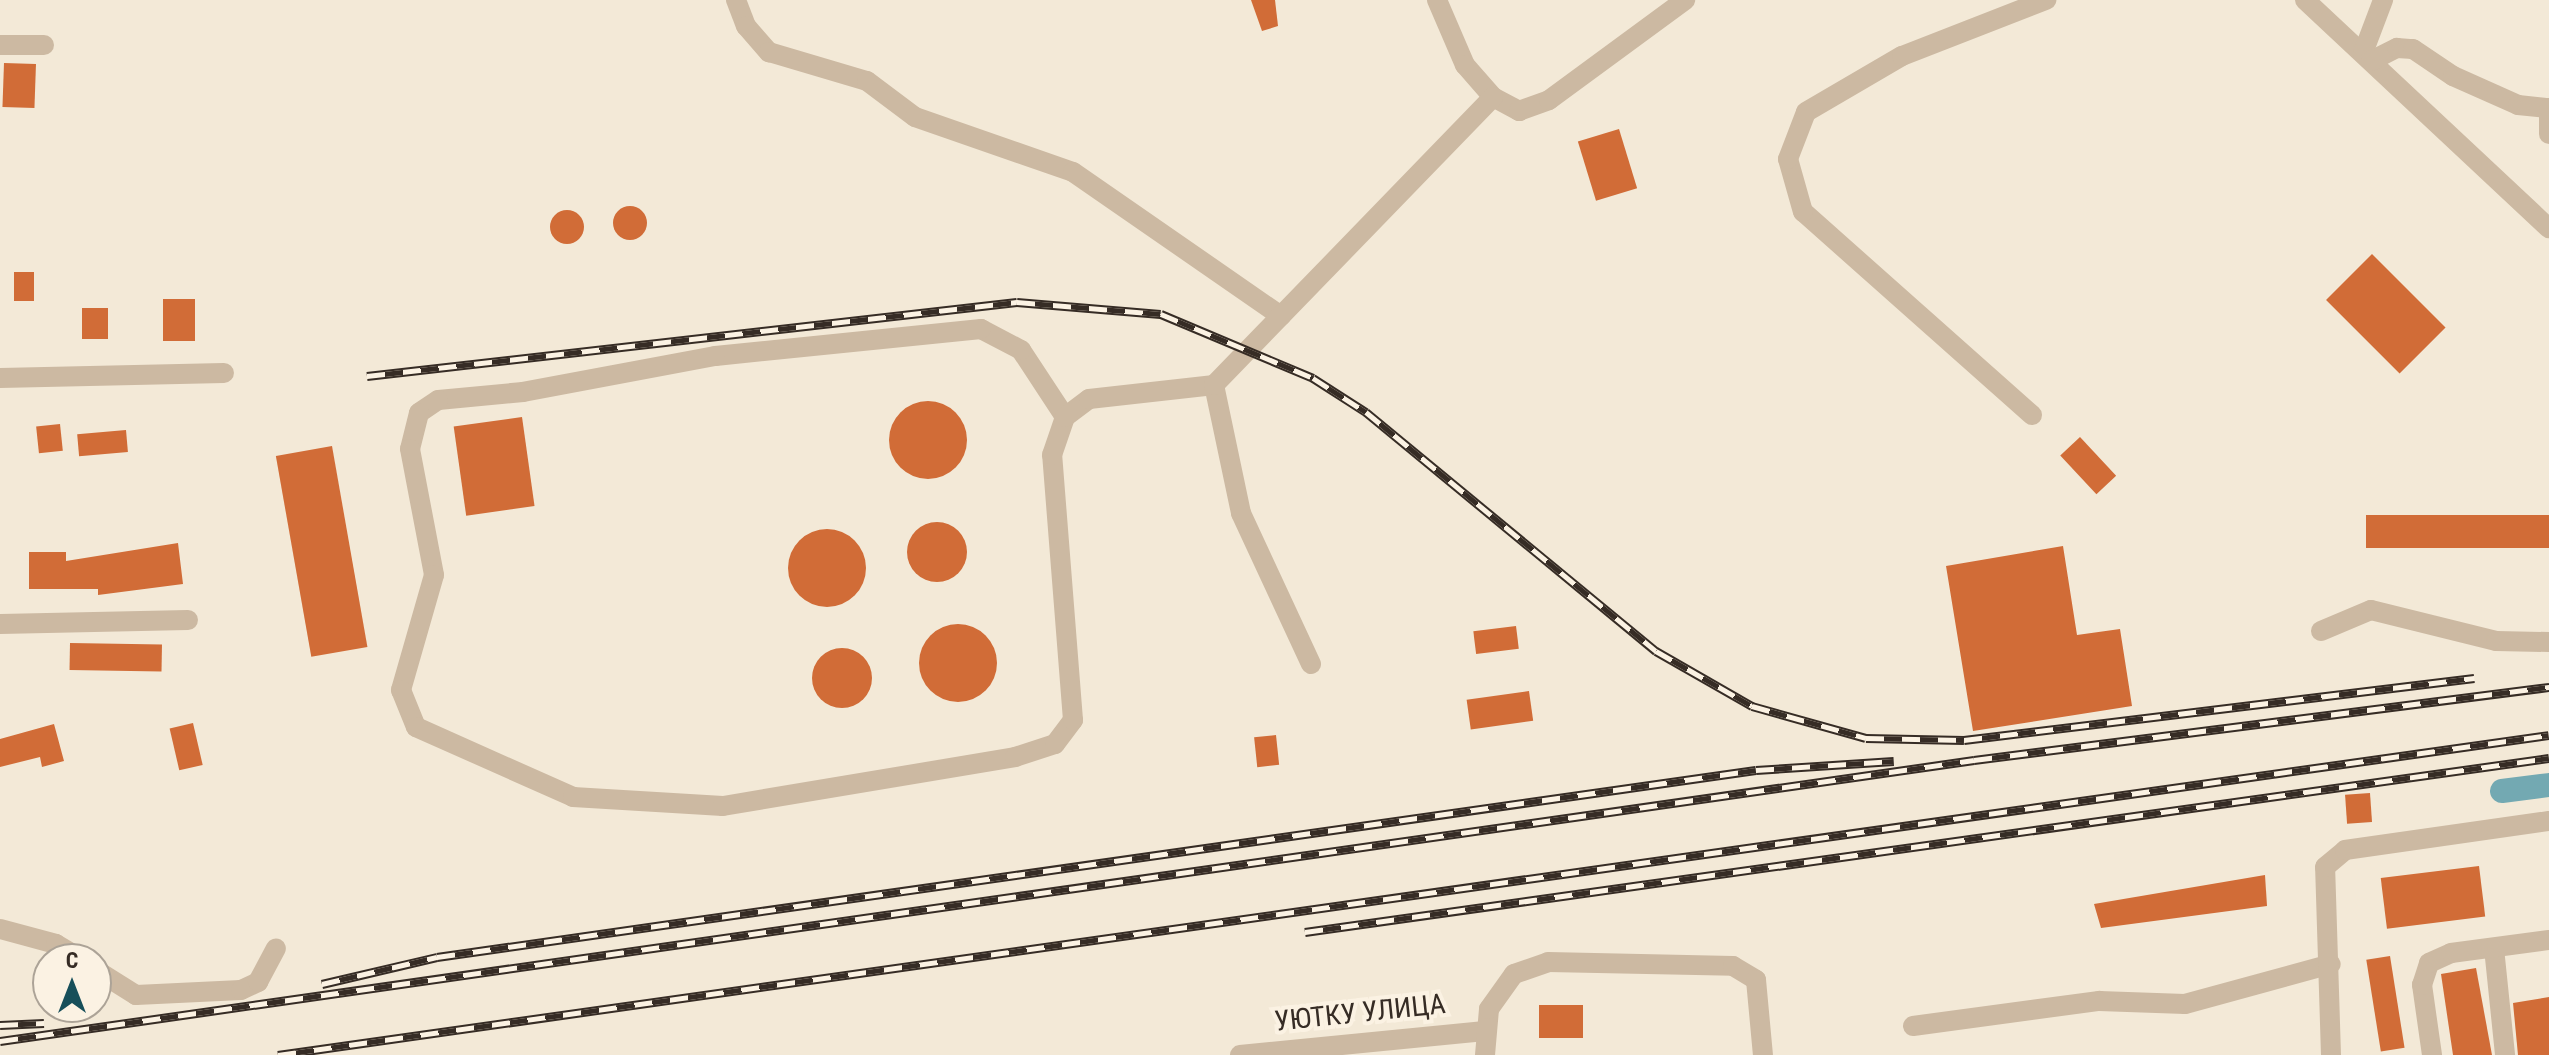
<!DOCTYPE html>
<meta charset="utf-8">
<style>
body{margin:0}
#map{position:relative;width:2549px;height:1055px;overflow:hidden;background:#f3e9d7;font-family:"Roboto Condensed",sans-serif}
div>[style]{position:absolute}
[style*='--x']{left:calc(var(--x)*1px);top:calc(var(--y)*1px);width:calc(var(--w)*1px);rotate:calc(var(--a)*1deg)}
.canal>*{height:24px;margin:-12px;padding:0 12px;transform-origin:12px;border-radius:12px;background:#73a9b2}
.building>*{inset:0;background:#d16c37;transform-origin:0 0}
.round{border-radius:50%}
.minor>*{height:20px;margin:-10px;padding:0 10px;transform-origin:10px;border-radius:10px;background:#ccb9a2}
.rail>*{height:9px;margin-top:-4.5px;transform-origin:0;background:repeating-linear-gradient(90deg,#fbf2e3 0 18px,#362c25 0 36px);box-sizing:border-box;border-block:2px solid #362c25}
span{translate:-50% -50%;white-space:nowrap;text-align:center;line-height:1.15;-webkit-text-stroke:8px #fbf2e3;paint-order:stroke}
.street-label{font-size:28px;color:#362c25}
.north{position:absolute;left:32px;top:943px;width:80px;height:80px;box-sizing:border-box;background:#fbf2e3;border:2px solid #aca397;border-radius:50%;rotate:0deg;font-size:22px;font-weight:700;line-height:32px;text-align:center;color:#362c25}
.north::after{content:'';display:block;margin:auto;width:28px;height:36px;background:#174f5a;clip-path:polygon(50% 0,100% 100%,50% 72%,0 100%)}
</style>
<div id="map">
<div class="canal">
<div style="--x:2502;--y:791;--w:47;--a:-7.3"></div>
</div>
<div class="building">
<div style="clip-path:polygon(1251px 0,1275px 0,1278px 26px,1262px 31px)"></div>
<div style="left:4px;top:63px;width:32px;height:44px;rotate:2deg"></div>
<div style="left:1619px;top:129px;width:62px;height:43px;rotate:73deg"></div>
<div class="round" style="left:613px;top:206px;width:34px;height:34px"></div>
<div class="round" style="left:550px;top:210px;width:34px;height:34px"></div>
<div style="left:2372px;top:254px;width:104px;height:65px;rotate:45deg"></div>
<div style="left:14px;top:272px;width:20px;height:29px"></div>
<div style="left:163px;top:299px;width:32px;height:42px"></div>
<div style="left:82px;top:308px;width:26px;height:31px"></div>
<div class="round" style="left:889px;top:401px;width:78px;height:78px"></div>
<div style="left:522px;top:417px;width:90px;height:69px;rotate:82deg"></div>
<div style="left:60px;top:424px;width:27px;height:24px;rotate:84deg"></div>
<div style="left:126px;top:430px;width:22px;height:49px;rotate:85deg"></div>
<div style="left:2080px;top:437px;width:53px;height:27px;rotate:47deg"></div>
<div style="left:332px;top:446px;width:204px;height:57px;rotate:80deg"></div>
<div style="left:2549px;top:515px;width:33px;height:183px;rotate:90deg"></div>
<div class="round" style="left:907px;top:522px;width:60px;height:60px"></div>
<div class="round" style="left:788px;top:529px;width:78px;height:78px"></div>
<div style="clip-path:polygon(178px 543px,183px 584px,98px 595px,98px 589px,29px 589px,29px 552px,66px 552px,66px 561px)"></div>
<div style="clip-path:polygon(2063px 546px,2077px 635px,2120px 629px,2132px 706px,1973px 731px,1946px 566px)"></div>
<div class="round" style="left:919px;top:624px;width:78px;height:78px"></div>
<div style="left:1516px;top:626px;width:23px;height:43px;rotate:83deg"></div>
<div style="left:70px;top:643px;width:92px;height:27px;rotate:1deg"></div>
<div class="round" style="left:812px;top:648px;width:60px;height:60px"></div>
<div style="left:1529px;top:691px;width:30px;height:63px;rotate:82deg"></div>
<div style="left:193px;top:723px;width:43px;height:24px;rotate:77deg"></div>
<div style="clip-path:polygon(54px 724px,64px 761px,42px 767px,40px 757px,0 767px,0 739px)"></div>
<div style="left:1276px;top:735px;width:30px;height:22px;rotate:84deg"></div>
<div style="left:2370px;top:793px;width:29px;height:25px;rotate:86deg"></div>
<div style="left:2479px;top:866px;width:51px;height:99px;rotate:83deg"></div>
<div style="clip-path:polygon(2265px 875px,2267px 906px,2101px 928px,2094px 904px)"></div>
<div style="left:2390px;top:956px;width:93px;height:24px;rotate:81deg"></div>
<div style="clip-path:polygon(2476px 968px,2492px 1055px,2453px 1055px,2441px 974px)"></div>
<div style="clip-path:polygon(2549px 997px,2549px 1055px,2518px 1055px,2513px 1003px)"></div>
<div style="left:1539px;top:1005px;width:44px;height:33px"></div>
</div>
<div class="minor">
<div style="--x:736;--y:0;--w:28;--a:69"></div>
<div style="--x:746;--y:26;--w:35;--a:49"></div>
<div style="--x:769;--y:52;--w:102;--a:16.5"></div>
<div style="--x:867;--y:81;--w:60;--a:36.9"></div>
<div style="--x:915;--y:117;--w:167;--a:19.2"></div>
<div style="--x:1073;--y:172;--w:253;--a:34.7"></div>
<div style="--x:1437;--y:0;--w:71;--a:66.7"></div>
<div style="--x:1465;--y:65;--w:43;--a:48.8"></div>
<div style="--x:1493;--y:97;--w:30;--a:28"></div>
<div style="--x:1519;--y:111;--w:32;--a:-20"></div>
<div style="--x:1549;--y:100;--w:169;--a:-36.3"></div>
<div style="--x:2305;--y:0;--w:334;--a:43.1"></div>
<div style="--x:0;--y:45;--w:44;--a:0"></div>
<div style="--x:2363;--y:53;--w:57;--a:-69.3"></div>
<div style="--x:2371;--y:61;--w:29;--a:-27"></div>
<div style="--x:2397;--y:48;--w:16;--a:4"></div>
<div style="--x:2413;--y:49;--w:48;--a:34"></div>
<div style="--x:2453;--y:76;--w:71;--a:24"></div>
<div style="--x:2518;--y:105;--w:31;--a:6"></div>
<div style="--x:2549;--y:108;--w:26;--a:90"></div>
<div style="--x:0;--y:378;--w:224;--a:-1.3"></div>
<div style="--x:2032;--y:415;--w:306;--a:-138.4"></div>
<div style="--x:1803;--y:212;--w:55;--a:-105.8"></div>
<div style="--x:1788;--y:159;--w:50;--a:-69"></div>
<div style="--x:1806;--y:112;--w:111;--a:-30.3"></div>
<div style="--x:1902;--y:56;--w:155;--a:-21.3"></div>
<div style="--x:1065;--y:417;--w:80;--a:-123.3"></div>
<div style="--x:1021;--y:350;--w:45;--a:-152.3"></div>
<div style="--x:981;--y:329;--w:267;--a:174.2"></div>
<div style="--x:715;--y:356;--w:195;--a:169.4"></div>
<div style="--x:523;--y:392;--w:85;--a:174.6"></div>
<div style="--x:438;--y:400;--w:23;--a:146"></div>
<div style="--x:419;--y:413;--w:37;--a:104"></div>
<div style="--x:410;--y:449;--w:128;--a:79.2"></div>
<div style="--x:434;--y:575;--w:120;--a:106"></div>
<div style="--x:401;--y:690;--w:40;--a:68"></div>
<div style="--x:416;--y:727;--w:172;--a:24"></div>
<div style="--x:573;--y:797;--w:150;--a:3.4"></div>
<div style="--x:723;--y:806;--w:296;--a:-9.5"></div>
<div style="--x:1015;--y:757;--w:42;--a:-18"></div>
<div style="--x:1055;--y:744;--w:30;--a:-53"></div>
<div style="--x:1073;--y:720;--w:266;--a:-94.5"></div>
<div style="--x:1052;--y:455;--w:40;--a:-71.1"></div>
<div style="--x:1065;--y:417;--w:30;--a:-37"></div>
<div style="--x:1089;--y:399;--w:126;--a:-6.4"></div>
<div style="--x:0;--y:624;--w:188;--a:-1.2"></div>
<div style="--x:2321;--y:631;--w:54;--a:-22.8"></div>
<div style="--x:2371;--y:610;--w:129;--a:13.9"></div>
<div style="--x:2496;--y:641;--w:53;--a:1.1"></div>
<div style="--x:1311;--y:664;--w:166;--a:-114.9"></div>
<div style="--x:1241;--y:513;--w:131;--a:-101.9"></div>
<div style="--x:1214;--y:385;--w:401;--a:-45.9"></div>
<div style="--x:0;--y:929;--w:58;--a:15"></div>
<div style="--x:56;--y:944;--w:29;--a:31"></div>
<div style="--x:2494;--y:948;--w:108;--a:84.1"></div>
<div style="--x:96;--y:970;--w:47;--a:32"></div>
<div style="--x:136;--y:995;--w:105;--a:-2.7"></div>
<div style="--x:241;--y:990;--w:19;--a:-25"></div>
<div style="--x:258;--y:982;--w:38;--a:-62"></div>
<div style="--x:1913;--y:1026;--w:188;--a:-7.7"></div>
<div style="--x:2099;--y:1001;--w:86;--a:2"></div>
<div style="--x:2185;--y:1004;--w:151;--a:-15.3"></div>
<div style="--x:1240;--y:1055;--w:246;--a:-5.6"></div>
<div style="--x:1485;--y:1055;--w:46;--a:-85"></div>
<div style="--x:1489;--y:1009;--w:43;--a:-54.5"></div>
<div style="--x:1514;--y:974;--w:36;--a:-19"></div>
<div style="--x:1548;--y:962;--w:185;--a:1.2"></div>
<div style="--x:1733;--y:966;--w:27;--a:31"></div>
<div style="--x:1756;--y:980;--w:75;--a:84.7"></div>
<div style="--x:2331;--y:1055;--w:188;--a:-91.8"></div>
<div style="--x:2325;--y:867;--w:26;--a:-40"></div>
<div style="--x:2345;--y:850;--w:206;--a:-8.1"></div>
<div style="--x:2432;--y:1055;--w:71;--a:-98.1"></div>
<div style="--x:2422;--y:985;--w:23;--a:-72"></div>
<div style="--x:2429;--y:963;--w:24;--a:-24"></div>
<div style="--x:2451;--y:953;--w:99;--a:-7.6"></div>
</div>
<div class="rail">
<div style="--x:367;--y:376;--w:654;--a:-6.49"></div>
<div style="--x:1017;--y:302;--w:144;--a:4.8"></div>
<div style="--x:1161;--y:314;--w:165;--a:22.8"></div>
<div style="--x:1313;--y:378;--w:63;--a:32.7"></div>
<div style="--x:1366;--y:412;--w:376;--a:39.5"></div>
<div style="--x:1656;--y:651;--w:111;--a:29.8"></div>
<div style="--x:1752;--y:706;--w:118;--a:15.7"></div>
<div style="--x:1866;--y:738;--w:98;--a:1.2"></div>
<div style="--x:1964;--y:740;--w:514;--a:-6.93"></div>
<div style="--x:1305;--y:932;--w:1256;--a:-7.96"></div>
<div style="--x:322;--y:984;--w:118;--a:-13.2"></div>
<div style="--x:437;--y:957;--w:1332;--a:-8.07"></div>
<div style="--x:1756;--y:770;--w:138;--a:-3.7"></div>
<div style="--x:0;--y:1025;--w:44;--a:-2.6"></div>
<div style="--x:0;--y:1041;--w:1994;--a:-8.1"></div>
<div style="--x:1974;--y:760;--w:580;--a:-7.24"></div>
<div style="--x:278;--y:1055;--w:2293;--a:-8.02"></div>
</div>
<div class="street-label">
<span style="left:1360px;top:1013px;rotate:-6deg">УЮТКУ УЛИЦА</span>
</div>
<div class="north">С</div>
</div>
